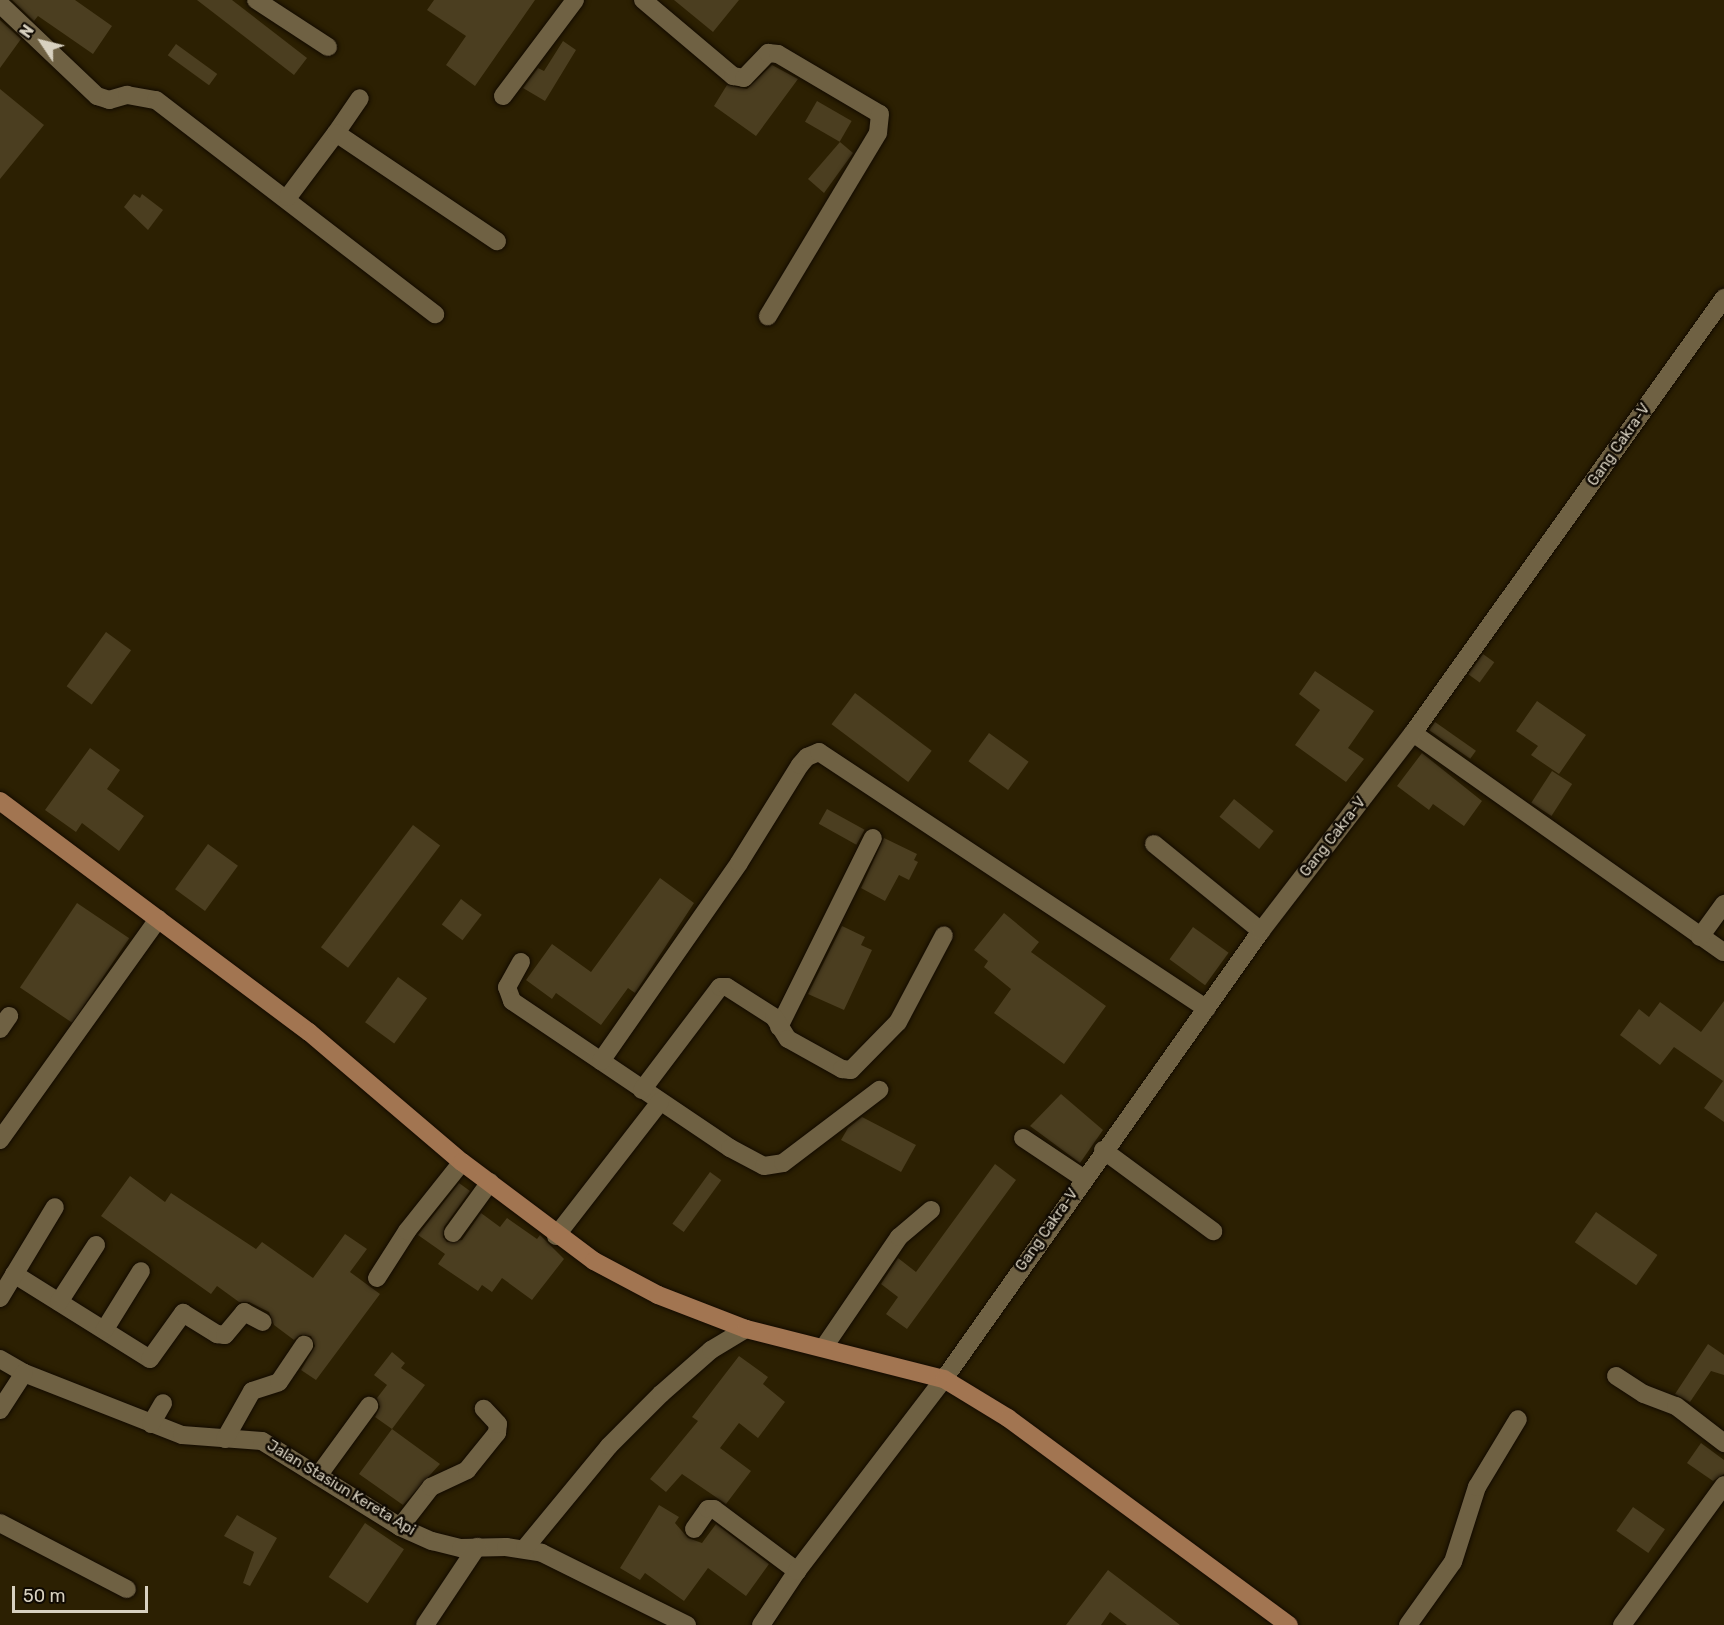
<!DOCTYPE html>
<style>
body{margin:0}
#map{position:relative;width:1724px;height:1625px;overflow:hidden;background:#2c2002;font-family:Rubik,sans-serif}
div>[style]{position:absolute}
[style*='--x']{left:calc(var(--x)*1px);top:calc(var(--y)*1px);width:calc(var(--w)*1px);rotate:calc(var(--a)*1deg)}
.building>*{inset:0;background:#4b3e20;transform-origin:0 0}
.roads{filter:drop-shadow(0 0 2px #120a00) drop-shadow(0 0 2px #120a00)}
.minor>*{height:18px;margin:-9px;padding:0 9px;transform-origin:9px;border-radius:9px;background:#6f6143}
.major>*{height:18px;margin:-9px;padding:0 9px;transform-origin:9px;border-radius:9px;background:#a27551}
span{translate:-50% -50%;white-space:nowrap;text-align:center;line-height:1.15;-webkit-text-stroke:5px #100a02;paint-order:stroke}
.street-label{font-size:15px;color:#d8d1c0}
.north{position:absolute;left:12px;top:12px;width:60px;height:60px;-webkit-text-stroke:4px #100a02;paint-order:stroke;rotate:305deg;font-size:16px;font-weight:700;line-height:24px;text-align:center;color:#d8d1c0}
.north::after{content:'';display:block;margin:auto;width:21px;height:27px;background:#d8d1c0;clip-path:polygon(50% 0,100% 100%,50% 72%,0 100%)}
.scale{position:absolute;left:12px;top:1586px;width:136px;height:27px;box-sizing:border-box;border:3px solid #d8d1c0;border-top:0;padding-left:8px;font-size:18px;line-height:21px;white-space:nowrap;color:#d8d1c0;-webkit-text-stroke:4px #100a02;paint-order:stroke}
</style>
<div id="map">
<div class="building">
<div style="clip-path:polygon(12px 0,75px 0,112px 26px,93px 54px,38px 16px,34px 21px)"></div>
<div style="clip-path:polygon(197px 0,232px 0,307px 58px,294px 75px)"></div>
<div style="clip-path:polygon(434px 0,535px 0,475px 86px,446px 65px,466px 36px,427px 10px)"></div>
<div style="clip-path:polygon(674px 0,739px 0,713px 32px)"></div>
<div style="clip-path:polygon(0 20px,21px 39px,0 68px)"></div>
<div style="clip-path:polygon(563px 41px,576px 50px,545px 101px,523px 88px,538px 68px,544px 71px)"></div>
<div style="left:176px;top:44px;width:51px;height:14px;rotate:36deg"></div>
<div style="clip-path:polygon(772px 65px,798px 79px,756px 136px,714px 106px,727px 85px,747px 89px)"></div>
<div style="clip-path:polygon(0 89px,44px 125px,0 179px)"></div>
<div style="left:817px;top:101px;width:40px;height:24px;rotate:30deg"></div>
<div style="clip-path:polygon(840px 142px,853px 153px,824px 193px,808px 179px)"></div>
<div style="clip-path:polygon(134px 194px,140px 198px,142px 194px,163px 210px,148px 230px,124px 207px)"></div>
<div style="left:106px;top:632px;width:31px;height:67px;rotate:36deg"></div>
<div style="left:1483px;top:654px;width:14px;height:25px;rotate:36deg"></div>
<div style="clip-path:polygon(1315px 671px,1374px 711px,1348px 748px,1364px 759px,1346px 782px,1295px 745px,1320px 710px,1299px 694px)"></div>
<div style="left:855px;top:693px;width:96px;height:39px;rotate:37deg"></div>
<div style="clip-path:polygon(1537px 701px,1586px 735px,1559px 774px,1531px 755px,1538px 746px,1516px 731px)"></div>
<div style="left:1435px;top:722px;width:50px;height:10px;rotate:35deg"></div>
<div style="left:989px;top:733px;width:49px;height:35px;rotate:36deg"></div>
<div style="clip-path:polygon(90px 748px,120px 770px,107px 789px,144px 816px,119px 851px,82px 823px,76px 832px,45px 810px)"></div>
<div style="clip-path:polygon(1422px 753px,1482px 801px,1464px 826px,1433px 804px,1429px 810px,1397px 786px)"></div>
<div style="left:1552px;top:771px;width:24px;height:38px;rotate:33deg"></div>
<div style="left:1234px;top:799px;width:51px;height:23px;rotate:39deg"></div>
<div style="left:827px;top:809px;width:43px;height:17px;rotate:29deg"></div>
<div style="left:413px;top:825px;width:34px;height:153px;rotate:37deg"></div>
<div style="clip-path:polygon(884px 838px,917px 854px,914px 860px,918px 862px,909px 880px,899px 875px,885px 901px,861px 888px)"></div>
<div style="left:208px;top:844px;width:37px;height:56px;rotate:36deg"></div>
<div style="clip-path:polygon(660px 878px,694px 903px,635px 993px,628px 988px,601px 1025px,556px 993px,552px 999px,526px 980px,552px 944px,591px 972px)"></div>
<div style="left:461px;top:899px;width:26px;height:32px;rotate:37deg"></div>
<div style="left:77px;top:903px;width:63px;height:102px;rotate:34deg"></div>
<div style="clip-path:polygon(1004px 913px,1039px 942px,1031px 952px,1106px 1006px,1064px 1064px,994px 1013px,1011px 989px,984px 967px,988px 961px,974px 950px)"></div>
<div style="clip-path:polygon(842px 926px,865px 937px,861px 945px,872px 950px,844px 1010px,808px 994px)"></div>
<div style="left:1193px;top:927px;width:44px;height:40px;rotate:36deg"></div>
<div style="left:398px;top:977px;width:36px;height:56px;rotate:36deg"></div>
<div style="clip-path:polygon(1724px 1001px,1724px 1122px,1704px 1108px,1723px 1081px,1674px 1047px,1660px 1065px,1620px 1035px,1639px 1009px,1649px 1017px,1660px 1002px,1701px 1032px)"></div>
<div style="clip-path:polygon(1061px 1094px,1103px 1130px,1080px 1163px,1030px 1126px)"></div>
<div style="clip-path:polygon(862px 1117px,916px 1145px,901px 1172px,841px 1140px,848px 1128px)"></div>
<div style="clip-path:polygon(995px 1164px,1016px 1180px,907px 1329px,886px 1314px,898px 1297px,881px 1284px,898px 1258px,916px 1272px)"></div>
<div style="left:710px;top:1172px;width:14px;height:64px;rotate:36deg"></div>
<div style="clip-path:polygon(130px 1176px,165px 1202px,171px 1193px,256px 1249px,262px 1242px,313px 1278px,345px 1234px,367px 1249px,350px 1272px,380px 1294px,316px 1380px,301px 1370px,315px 1346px,311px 1336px,300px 1335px,294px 1340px,274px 1325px,269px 1312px,249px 1302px,239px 1302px,217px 1286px,211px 1294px,101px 1216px)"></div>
<div style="clip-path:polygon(459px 1183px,470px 1191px,444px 1227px,443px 1237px,447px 1242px,462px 1240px,481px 1213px,500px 1227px,507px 1218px,537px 1239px,540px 1235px,564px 1259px,532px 1300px,502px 1278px,492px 1292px,482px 1285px,478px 1291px,438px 1264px,445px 1254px,418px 1235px)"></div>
<div style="left:1596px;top:1212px;width:75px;height:37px;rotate:35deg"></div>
<div style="clip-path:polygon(1708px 1344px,1724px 1355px,1724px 1375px,1711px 1371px,1690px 1402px,1675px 1394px)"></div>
<div style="clip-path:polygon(392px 1352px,405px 1363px,401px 1368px,425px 1385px,392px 1429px,440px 1464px,403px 1505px,359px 1474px,392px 1429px,375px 1417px,380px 1407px,377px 1398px,387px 1385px,374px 1375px)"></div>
<div style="clip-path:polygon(739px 1356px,768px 1377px,763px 1384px,785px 1402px,758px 1438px,739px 1423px,720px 1448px,751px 1471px,726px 1504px,682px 1474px,666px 1492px,650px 1479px,698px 1421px,692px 1417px)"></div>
<div style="clip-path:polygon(1701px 1443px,1724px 1460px,1724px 1474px,1713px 1481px,1687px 1463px)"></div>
<div style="clip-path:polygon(659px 1505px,679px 1517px,675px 1523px,688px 1538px,702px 1543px,716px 1524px,769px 1564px,746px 1596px,708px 1568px,684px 1601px,645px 1573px,640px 1580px,620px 1568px)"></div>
<div style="left:1633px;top:1507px;width:39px;height:29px;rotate:35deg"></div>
<div style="clip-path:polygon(237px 1515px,277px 1538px,250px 1586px,243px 1583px,254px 1552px,224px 1536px)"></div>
<div style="left:365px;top:1523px;width:47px;height:65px;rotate:34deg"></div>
<div style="clip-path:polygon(1108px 1570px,1180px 1625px,1127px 1625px,1110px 1612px,1101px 1625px,1066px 1625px)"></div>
</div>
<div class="roads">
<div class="minor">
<div style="--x:256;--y:0;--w:86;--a:33.1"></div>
<div style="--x:643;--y:0;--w:118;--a:40.2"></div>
<div style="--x:733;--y:76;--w:11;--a:10"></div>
<div style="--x:744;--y:78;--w:35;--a:-46"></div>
<div style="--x:768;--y:53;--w:10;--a:6"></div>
<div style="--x:778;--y:54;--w:118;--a:30.5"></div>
<div style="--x:880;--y:114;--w:19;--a:96"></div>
<div style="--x:878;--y:133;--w:214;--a:121"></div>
<div style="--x:0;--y:4;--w:134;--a:43.5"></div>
<div style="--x:97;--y:96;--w:13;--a:18"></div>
<div style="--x:109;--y:100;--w:19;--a:-16"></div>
<div style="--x:127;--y:95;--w:29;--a:10"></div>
<div style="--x:156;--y:100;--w:352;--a:37.5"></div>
<div style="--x:503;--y:96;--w:120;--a:-53.1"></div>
<div style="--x:336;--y:133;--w:42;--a:-55.6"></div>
<div style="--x:288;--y:197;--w:80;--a:-53.1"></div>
<div style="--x:336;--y:133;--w:194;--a:33.9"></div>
<div style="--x:1413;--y:733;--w:380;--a:35.2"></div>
<div style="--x:1154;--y:844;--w:138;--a:39.1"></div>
<div style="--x:1700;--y:937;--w:41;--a:-54"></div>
<div style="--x:521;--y:962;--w:29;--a:119"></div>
<div style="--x:507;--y:987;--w:15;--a:70"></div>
<div style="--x:512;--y:1001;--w:263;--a:34"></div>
<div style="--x:730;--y:1148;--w:38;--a:28"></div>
<div style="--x:764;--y:1166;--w:19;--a:-9"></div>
<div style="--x:783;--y:1163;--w:121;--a:-37.2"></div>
<div style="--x:779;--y:1027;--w:211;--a:-63.6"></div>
<div style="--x:0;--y:1029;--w:16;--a:-55"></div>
<div style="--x:601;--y:1061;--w:241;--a:-55.1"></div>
<div style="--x:739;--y:863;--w:115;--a:-58.1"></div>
<div style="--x:800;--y:765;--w:11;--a:-49"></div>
<div style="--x:807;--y:757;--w:13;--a:-23"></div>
<div style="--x:819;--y:752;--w:465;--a:33.5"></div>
<div style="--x:642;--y:1090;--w:129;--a:-52.9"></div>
<div style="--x:720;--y:987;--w:7;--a:0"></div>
<div style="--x:727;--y:987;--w:56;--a:32.6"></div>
<div style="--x:774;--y:1017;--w:26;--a:58"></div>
<div style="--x:788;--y:1039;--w:62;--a:29.1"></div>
<div style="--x:842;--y:1069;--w:9;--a:6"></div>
<div style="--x:851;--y:1070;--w:67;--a:-45.6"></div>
<div style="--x:898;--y:1022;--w:98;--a:-62.1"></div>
<div style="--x:1023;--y:1138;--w:72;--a:33.7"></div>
<div style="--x:0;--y:1140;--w:272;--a:-54.4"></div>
<div style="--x:1103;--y:1150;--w:137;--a:36.4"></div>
<div style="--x:453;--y:1233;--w:63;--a:-54"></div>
<div style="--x:556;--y:1236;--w:170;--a:-52.2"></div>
<div style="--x:14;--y:1274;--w:160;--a:32"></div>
<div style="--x:150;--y:1359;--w:57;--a:-54.3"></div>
<div style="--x:183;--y:1313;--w:40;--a:32"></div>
<div style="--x:217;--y:1334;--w:8;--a:7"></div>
<div style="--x:225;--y:1335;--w:30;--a:-50"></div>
<div style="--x:244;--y:1312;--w:21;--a:28"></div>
<div style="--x:377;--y:1278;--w:56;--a:-57.4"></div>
<div style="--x:407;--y:1231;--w:88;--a:-51.4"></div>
<div style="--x:0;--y:1298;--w:106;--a:-58.9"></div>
<div style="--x:59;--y:1302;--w:68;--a:-57"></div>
<div style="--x:105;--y:1329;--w:68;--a:-58.2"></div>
<div style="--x:824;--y:1347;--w:133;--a:-55.7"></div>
<div style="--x:899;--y:1237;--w:42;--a:-40.2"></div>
<div style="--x:0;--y:1359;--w:28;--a:30"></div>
<div style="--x:24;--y:1373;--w:170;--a:21.4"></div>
<div style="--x:182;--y:1435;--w:80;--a:4.3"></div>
<div style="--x:262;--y:1441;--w:163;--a:31.9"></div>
<div style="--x:400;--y:1527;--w:35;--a:24"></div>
<div style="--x:432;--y:1541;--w:30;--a:14"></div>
<div style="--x:461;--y:1548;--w:45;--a:-1.3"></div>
<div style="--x:506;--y:1547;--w:36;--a:9"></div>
<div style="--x:542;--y:1553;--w:162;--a:26.4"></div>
<div style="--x:1616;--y:1376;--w:33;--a:33"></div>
<div style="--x:1644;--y:1394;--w:34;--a:21"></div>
<div style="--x:1676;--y:1406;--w:61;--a:37.6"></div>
<div style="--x:0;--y:1410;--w:44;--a:-57"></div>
<div style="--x:151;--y:1424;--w:24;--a:-60"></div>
<div style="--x:225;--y:1439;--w:55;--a:-60.6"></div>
<div style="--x:252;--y:1391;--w:28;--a:-18"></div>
<div style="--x:279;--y:1382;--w:45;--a:-56"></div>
<div style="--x:318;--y:1476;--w:87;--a:-53.9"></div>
<div style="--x:0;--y:1523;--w:143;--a:27.5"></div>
<div style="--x:400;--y:1527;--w:51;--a:-52.2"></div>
<div style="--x:431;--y:1487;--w:40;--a:-25"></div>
<div style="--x:467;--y:1470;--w:48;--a:-51"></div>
<div style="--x:497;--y:1433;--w:9;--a:-84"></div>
<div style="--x:498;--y:1424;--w:21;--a:-133"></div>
<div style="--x:694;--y:1529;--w:24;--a:-55"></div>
<div style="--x:708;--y:1509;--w:6;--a:0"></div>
<div style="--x:714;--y:1509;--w:104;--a:36.8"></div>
<div style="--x:525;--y:1548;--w:132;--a:-50.5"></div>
<div style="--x:609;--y:1446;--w:74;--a:-45"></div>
<div style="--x:661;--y:1394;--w:67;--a:-41.3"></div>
<div style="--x:711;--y:1350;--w:41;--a:-31"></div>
<div style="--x:425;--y:1625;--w:94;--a:-56.3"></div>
<div style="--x:761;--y:1625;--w:65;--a:-56.3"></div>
<div style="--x:797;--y:1571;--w:242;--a:-52.6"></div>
<div style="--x:944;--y:1379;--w:549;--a:-54.72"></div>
<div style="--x:1261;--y:931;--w:250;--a:-52.5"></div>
<div style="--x:1413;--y:733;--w:535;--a:-54.44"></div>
<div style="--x:1408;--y:1625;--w:77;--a:-54.5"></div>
<div style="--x:1453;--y:1562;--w:79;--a:-72.3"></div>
<div style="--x:1477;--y:1487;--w:79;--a:-58.9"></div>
<div style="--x:1622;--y:1625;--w:173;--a:-53.9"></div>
</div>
<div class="major">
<div style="--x:0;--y:801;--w:386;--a:36.8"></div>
<div style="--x:309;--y:1032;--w:201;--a:40.4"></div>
<div style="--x:462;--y:1162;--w:165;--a:36.9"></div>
<div style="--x:594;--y:1261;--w:72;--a:28"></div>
<div style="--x:658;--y:1295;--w:94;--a:21.1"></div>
<div style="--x:746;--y:1329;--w:204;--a:14.2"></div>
<div style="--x:944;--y:1379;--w:75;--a:31.4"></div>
<div style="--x:1008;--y:1418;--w:349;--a:36.4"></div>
</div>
</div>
<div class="street-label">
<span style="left:1619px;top:445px;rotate:-55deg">Gang Cakra-V</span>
<span style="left:1333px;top:837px;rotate:-52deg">Gang Cakra-V</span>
<span style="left:1047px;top:1230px;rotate:-55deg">Gang Cakra-V</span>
<span style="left:341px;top:1488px;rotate:31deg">Jalan Stasiun Kereta Api</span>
</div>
<div class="north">N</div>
<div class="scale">50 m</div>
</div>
